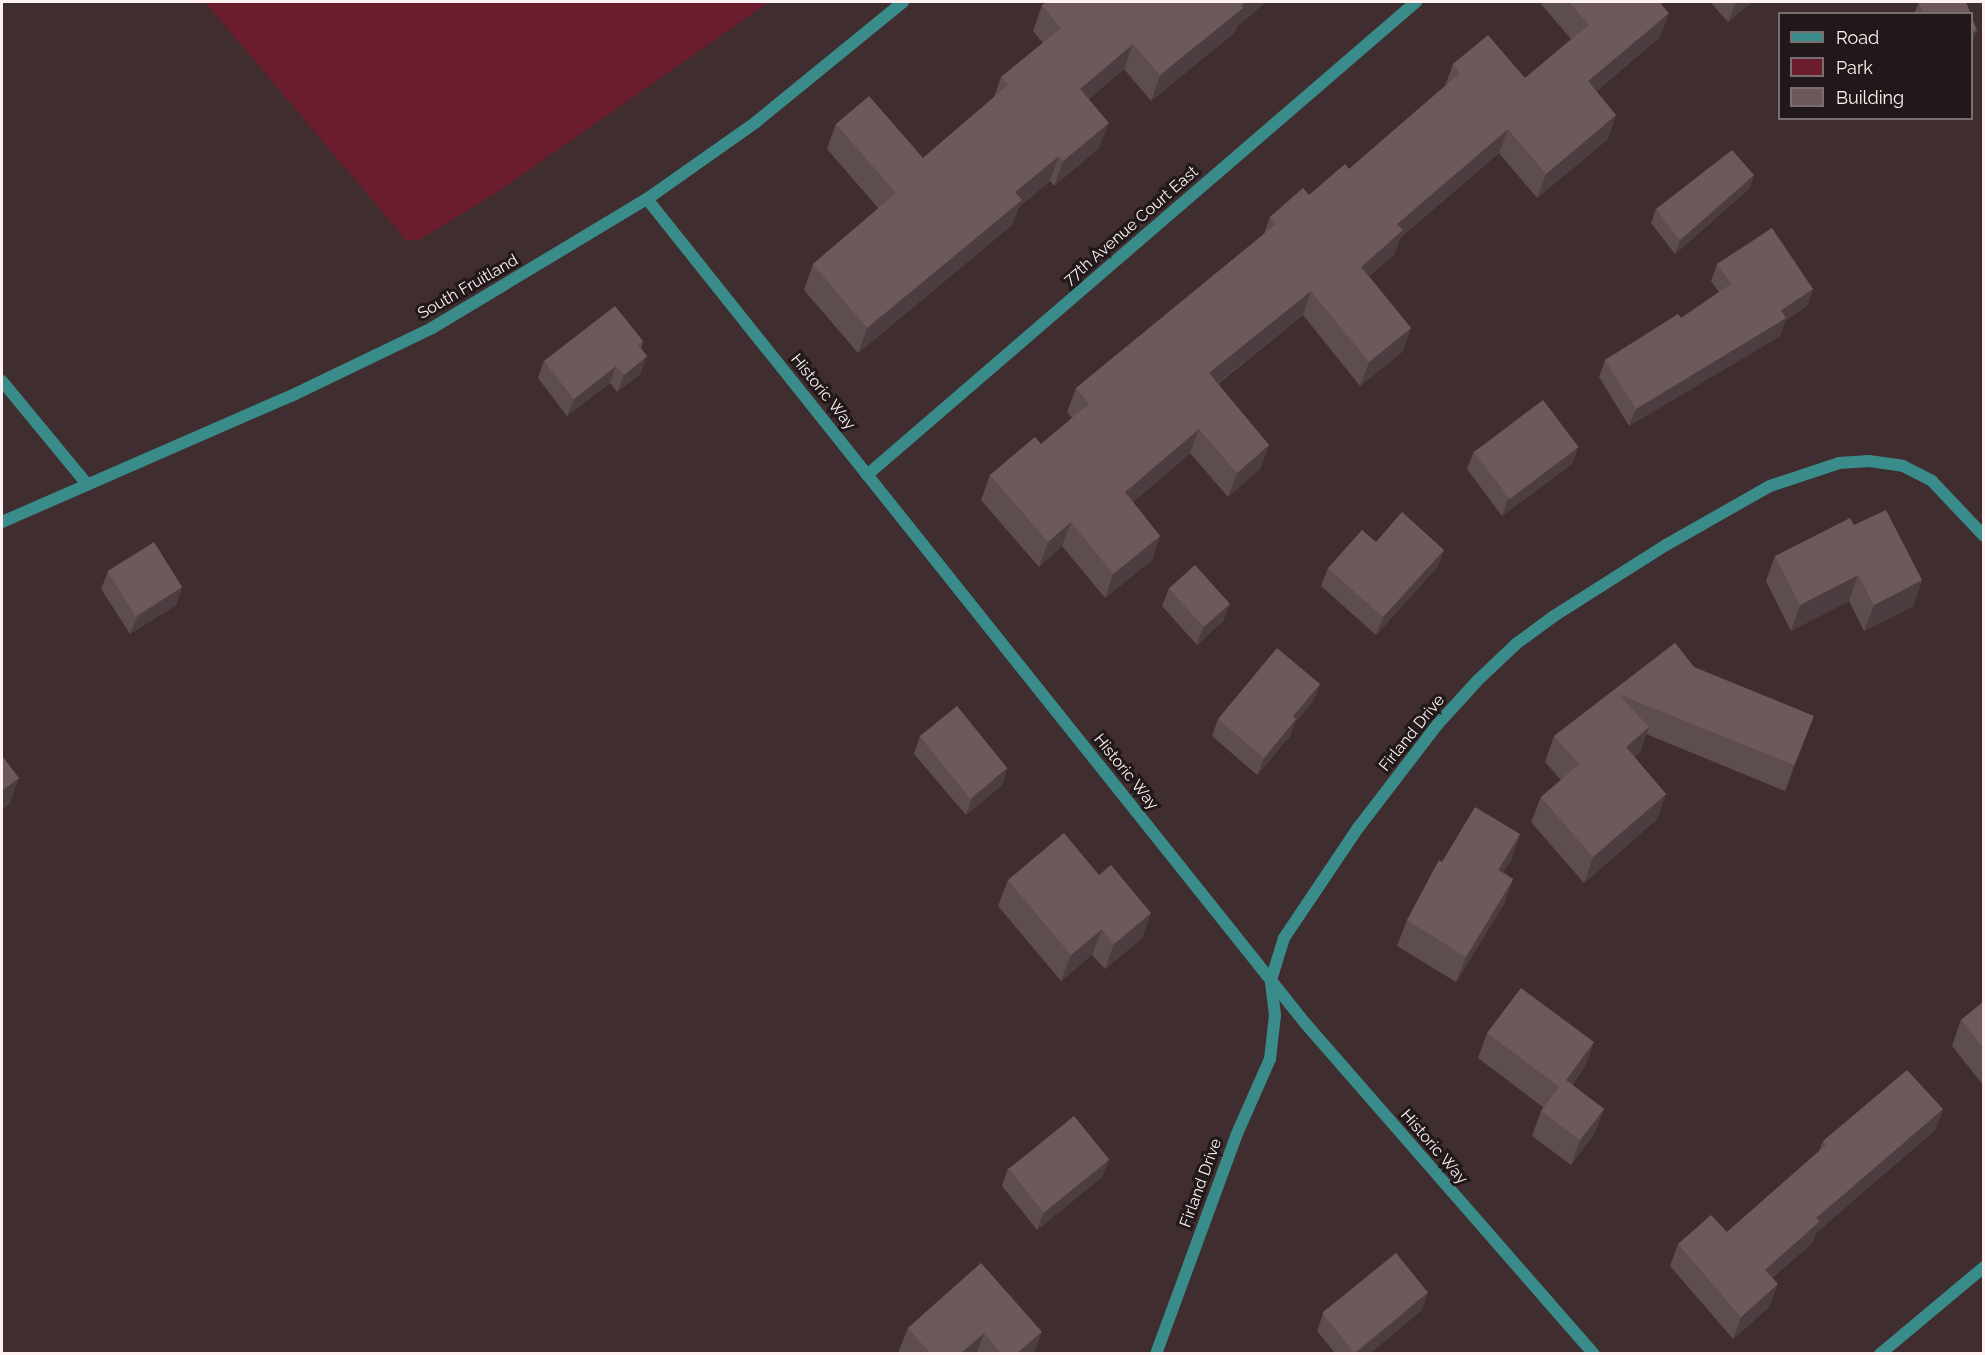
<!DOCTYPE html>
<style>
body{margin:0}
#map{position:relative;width:1985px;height:1355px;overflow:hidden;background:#3f2d2f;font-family:Raleway,sans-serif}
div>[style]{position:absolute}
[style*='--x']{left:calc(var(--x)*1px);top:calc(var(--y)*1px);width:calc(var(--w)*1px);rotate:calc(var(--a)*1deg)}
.green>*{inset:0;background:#6b1d2d}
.minor>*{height:12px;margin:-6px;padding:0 6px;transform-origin:6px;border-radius:6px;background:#3a8c8b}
.tertiary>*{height:12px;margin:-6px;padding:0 6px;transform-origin:6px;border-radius:6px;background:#3a8c8b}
.wall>*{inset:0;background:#5e4d4e}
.shaded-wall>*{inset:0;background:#4c3e40}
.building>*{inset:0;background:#6d595b;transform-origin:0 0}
span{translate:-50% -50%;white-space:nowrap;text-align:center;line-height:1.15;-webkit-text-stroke:6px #201819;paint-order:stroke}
.street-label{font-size:16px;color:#fef1f2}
.frame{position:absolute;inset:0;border:3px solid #fef1f2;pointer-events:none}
.legend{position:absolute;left:1778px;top:12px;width:195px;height:108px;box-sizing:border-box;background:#201819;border:2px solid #796f70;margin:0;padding:8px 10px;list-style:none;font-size:18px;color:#fef1f2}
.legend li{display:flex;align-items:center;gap:12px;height:30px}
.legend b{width:30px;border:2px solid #796f70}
</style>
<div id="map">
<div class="green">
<div style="clip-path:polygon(205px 2px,769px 2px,496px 193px,419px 240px,406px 240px)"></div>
</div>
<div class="minor">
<div style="--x:647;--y:199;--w:1054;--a:51.39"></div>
<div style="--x:1305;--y:1023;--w:439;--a:48.9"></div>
<div style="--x:867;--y:475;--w:725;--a:-40.75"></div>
<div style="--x:1156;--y:1354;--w:232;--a:-69.8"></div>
<div style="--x:1236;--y:1136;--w:84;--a:-66.2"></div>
<div style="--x:1270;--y:1059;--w:44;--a:-83.5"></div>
<div style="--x:1275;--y:1015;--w:35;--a:-97"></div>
<div style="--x:1271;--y:980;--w:44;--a:-72.8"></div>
<div style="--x:1284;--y:938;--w:133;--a:-56.1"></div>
<div style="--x:1358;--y:828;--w:130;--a:-52.5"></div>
<div style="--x:1437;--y:725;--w:59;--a:-47.7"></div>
<div style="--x:1477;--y:681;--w:54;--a:-43.5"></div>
<div style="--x:1516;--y:644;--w:47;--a:-36.4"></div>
<div style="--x:1554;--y:616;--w:133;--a:-32.4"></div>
<div style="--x:1666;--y:545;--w:120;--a:-29.6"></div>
<div style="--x:1770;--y:486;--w:73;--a:-18.4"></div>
<div style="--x:1839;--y:463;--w:30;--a:-4"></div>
<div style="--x:1869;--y:461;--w:34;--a:8"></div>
<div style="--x:1903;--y:466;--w:33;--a:27"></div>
<div style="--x:1932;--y:481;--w:76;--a:46.6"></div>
<div style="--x:1880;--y:1354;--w:136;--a:-39.9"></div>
</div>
<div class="tertiary">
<div style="--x:2;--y:381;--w:134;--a:50.5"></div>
<div style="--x:2;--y:522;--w:315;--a:-23.6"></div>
<div style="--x:291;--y:396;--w:157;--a:-25.7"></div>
<div style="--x:432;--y:328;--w:251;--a:-31"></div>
<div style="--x:647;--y:199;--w:133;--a:-35.2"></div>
<div style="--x:756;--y:122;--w:190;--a:-39.2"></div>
</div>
<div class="wall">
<div style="clip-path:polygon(1047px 2px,1266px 2px,1237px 26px,1234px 33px,1151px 101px,1124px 69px,1089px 99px,1099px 148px,1054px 186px,1050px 181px,1019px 207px,1012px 225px,858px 353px,804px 290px,813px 264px,879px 209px,827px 149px,836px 124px,923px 158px,994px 97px,1001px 77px,1043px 43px,1033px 31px,1042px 5px)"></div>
<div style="clip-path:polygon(1542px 2px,1665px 2px,1661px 4px,1660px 37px,1596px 91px,1608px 139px,1537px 198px,1499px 153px,1400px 238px,1394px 255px,1369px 276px,1411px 328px,1402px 352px,1360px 386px,1303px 315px,1218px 384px,1269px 445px,1260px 469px,1228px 497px,1190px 453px,1133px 502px,1160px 536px,1152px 560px,1105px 598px,1062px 546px,1039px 567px,981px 500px,990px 475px,1041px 444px,1072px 418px,1067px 412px,1076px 388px,1264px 234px,1270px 217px,1309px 195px,1349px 169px,1445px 86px,1453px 64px,1525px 78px,1571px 39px,1541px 4px)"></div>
<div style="clip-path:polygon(1710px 2px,1752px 2px,1728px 22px)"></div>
<div style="clip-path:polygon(1919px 2px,1971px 14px,1914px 14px)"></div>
<div style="clip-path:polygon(1754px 175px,1749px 189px,1675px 254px,1651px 223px,1656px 209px)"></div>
<div style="clip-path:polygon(1717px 264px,1813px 289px,1807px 306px,1785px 321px,1780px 336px,1629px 426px,1599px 377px,1605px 360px,1681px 318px,1719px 292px,1711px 281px)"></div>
<div style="clip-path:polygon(643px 341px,641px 349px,647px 356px,640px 374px,617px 392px,610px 383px,567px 416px,538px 378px,544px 361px)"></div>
<div style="clip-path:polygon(1578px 447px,1572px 464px,1502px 516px,1467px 469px,1474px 451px)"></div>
<div style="clip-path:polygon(1854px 525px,1922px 580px,1913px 606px,1864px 631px,1849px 601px,1791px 631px,1766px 581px,1775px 556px)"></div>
<div style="clip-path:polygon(1444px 550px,1437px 567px,1376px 635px,1321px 586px,1328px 568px)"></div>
<div style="clip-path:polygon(108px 572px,182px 587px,176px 605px,130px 634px,101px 589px)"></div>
<div style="clip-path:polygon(1169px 588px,1230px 604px,1223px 621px,1197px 645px,1162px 606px)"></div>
<div style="clip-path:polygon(1675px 643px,1694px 667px,1804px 742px,1785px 791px,1646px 734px,1640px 752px,1634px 757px,1666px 794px,1657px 819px,1584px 883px,1531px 822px,1541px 797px,1561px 780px,1545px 762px,1554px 736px)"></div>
<div style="clip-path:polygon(1320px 684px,1313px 701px,1294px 724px,1290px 736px,1257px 775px,1212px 736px,1218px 719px)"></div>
<div style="clip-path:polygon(920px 736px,1002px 785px,966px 815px,914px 754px)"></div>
<div style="clip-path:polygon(1520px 834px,1511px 860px,1503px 872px,1513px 879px,1504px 904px,1456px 982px,1397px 946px,1407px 920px,1442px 862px)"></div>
<div style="clip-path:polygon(1099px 875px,1151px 913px,1142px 938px,1105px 969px,1092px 955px,1061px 981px,998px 906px,1008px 880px)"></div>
<div style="clip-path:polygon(1983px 1002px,1983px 1085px,1952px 1046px,1961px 1020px)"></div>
<div style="clip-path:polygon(1487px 1033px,1594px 1042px,1584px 1068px,1572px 1085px,1604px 1109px,1594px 1134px,1571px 1165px,1532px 1136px,1541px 1111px,1544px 1108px,1478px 1058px)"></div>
<div style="clip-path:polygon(1943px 1109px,1935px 1130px,1816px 1233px,1812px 1243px,1772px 1278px,1770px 1306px,1733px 1339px,1670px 1266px,1678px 1244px,1727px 1232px,1819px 1151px,1823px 1141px)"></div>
<div style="clip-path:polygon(1109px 1160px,1102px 1177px,1037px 1230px,1002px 1186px,1008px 1168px)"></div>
<div style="clip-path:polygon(981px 1263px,1034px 1353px,898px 1353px,908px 1328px)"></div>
<div style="clip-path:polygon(1422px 1310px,1370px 1353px,1335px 1353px,1317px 1331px,1323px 1314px)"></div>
</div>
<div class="shaded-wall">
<div style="clip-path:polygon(1245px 2px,1266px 2px,1237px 26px,1234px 33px,1151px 101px,1160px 75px)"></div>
<div style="clip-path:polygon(1736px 2px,1752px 2px,1728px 22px)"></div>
<div style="clip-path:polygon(1669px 13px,1660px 37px,1580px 106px,1588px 81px)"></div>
<div style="clip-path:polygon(1977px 30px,1971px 47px,1971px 33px)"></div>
<div style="clip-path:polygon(1133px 44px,1124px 69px,1071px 115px,1080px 89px)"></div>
<div style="clip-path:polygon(1616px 115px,1608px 139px,1537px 198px,1546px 174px)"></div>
<div style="clip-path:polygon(1109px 123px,1099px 148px,1054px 186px,1063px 161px)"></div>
<div style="clip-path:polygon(1508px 129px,1499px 153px,1400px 238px,1394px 255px,1352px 291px,1361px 267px,1397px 224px)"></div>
<div style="clip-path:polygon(1059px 156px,1050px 181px,1019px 207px,1012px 225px,858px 353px,867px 328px,1015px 192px)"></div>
<div style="clip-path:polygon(1754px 175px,1749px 189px,1675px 254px,1680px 240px)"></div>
<div style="clip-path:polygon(1813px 289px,1807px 306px,1785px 321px,1780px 336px,1629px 426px,1636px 409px)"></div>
<div style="clip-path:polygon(1311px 291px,1303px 315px,1200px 397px,1209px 373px)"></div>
<div style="clip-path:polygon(1411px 328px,1402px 352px,1360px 386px,1369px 362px)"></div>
<div style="clip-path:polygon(647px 356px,640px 374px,617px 392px,624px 375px)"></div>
<div style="clip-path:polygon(616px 366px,610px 383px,567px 416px,574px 399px)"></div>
<div style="clip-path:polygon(1199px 429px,1190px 453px,1116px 517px,1125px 492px)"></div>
<div style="clip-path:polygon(1269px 445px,1260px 469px,1228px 497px,1237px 473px)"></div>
<div style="clip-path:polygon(1578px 447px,1572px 464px,1502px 516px,1508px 499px)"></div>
<div style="clip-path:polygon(1071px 522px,1062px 546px,1039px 567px,1048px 542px)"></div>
<div style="clip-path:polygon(1160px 536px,1152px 560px,1105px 598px,1113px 574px)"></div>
<div style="clip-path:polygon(1444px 550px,1437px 567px,1376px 635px,1383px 617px)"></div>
<div style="clip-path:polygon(1858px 575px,1849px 601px,1791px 631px,1800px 605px)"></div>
<div style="clip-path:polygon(1922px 580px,1913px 606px,1864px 631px,1874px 605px)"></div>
<div style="clip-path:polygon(182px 587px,176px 605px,130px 634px,137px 617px)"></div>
<div style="clip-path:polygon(1230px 604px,1223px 621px,1197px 645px,1203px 627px)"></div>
<div style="clip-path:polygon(1320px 684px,1313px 701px,1294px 724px,1290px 736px,1257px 775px,1264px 758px,1293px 716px)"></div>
<div style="clip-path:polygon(1814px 716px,1804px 742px,1785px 791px,1794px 765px)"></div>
<div style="clip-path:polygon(1649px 727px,1640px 752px,1616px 773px,1626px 747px)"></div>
<div style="clip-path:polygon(1008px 768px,1002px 785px,966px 815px,972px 798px)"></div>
<div style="clip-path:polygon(19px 778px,10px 803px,2px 810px,2px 791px)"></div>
<div style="clip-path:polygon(1666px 794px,1657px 819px,1584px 883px,1593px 857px)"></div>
<div style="clip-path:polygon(1520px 834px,1511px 860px,1489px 895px,1498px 870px)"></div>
<div style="clip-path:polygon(1513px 879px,1504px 904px,1456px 982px,1466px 957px)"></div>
<div style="clip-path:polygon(1151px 913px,1142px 938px,1105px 969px,1114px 944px)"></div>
<div style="clip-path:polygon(1102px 929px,1092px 955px,1061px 981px,1071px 955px)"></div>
<div style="clip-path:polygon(1594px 1042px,1584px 1068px,1556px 1105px,1566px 1080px)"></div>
<div style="clip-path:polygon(1604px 1109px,1594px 1134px,1571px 1165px,1580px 1140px)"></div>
<div style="clip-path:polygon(1943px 1109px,1935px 1130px,1816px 1233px,1812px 1243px,1757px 1292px,1765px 1270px,1816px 1218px)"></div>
<div style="clip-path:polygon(1109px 1160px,1102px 1177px,1037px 1230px,1044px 1212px)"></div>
<div style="clip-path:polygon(1778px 1284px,1770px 1306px,1733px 1339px,1741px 1317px)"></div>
<div style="clip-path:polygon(1428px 1293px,1422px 1310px,1370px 1353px,1356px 1353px)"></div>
<div style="clip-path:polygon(1042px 1332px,1034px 1353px,1017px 1353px)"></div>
<div style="clip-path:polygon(984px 1333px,977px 1353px,961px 1353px)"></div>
</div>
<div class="building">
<div style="clip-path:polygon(1047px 2px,1245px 2px,1241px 5px,1243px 8px,1160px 75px,1133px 44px,1080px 89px,1109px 123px,1063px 161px,1059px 156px,1015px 192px,1022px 200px,867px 328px,813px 264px,896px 193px,836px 124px,869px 96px,923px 158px,1008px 85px,1001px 77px,1061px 28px,1042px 5px)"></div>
<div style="clip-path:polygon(1569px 2px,1659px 2px,1669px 13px,1588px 81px,1616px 115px,1546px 174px,1508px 129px,1397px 224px,1403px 230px,1361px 267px,1411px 328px,1369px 362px,1311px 291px,1209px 373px,1269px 445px,1237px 473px,1199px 429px,1125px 492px,1160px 536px,1113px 574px,1071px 522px,1048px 542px,990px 475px,1035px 437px,1041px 444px,1089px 404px,1076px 388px,1276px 224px,1270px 217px,1303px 188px,1309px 195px,1345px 164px,1349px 169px,1460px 73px,1453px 64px,1488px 35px,1525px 78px,1589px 25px)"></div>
<div style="clip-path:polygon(1919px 2px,1966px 2px,1971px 14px,1923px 14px)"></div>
<div style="clip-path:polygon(1971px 16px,1977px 30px,1971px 33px)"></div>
<div style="clip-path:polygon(1732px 150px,1754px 175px,1680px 240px,1656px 209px)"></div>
<div style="clip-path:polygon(1772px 228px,1813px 289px,1781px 310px,1786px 318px,1636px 409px,1605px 360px,1678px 314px,1681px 318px,1731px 284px,1717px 264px)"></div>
<div style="clip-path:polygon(615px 306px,643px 341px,638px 345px,647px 356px,624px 375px,616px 366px,574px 399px,544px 361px)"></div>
<div style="left:1543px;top:400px;width:59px;height:86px;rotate:53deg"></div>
<div style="clip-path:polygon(1886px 510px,1922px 580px,1874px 605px,1858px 575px,1800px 605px,1775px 556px,1850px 518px,1854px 525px)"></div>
<div style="clip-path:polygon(1402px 512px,1444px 550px,1383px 617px,1328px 568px,1362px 530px,1376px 542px)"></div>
<div style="left:154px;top:542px;width:53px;height:55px;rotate:58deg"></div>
<div style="left:1195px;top:565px;width:52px;height:35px;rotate:48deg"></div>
<div style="clip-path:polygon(1675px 643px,1694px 667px,1814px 716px,1794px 765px,1618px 694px,1649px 727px,1626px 747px,1666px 794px,1593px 857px,1541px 797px,1579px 764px,1554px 736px)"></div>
<div style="clip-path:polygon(1277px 648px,1320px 684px,1293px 716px,1296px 719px,1264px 758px,1218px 719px)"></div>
<div style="left:957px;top:706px;width:80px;height:48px;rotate:51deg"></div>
<div style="clip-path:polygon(2px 756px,19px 778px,2px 791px)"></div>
<div style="clip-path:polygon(1475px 807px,1520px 834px,1498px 870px,1513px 879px,1466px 957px,1407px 920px,1439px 860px,1442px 862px)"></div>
<div style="clip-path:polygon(1064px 833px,1099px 875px,1111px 865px,1151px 913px,1114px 944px,1102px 929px,1071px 955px,1008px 880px)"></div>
<div style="clip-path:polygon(1521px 988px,1594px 1042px,1566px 1080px,1604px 1109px,1580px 1140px,1541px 1111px,1559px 1087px,1487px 1033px)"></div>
<div style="clip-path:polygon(1983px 1002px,1983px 1048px,1961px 1020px)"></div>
<div style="clip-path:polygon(1907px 1070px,1943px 1109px,1816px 1218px,1820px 1221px,1765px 1270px,1778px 1284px,1741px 1317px,1678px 1244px,1711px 1215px,1727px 1232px,1826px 1145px,1823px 1141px)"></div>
<div style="left:1074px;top:1116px;width:56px;height:84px;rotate:51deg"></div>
<div style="left:1396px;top:1253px;width:51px;height:95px;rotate:51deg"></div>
<div style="clip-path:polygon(981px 1263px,1042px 1332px,1017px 1353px,1001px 1353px,984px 1333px,961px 1353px,930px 1353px,908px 1328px)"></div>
</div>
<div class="street-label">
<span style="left:1131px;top:226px;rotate:-41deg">77th Avenue Court East</span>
<span style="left:468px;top:287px;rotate:-30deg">South Fruitland</span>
<span style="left:823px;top:392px;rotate:51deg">Historic Way</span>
<span style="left:1412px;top:733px;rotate:-51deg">Firland Drive</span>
<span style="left:1126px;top:772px;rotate:51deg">Historic Way</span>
<span style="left:1434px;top:1147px;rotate:49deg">Historic Way</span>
<span style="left:1201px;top:1183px;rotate:-70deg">Firland Drive</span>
</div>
<div class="frame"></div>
<ul class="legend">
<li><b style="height:8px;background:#3a8c8b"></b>Road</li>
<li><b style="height:16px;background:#6b1d2d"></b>Park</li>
<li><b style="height:16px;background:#6d595b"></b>Building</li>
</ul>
</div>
